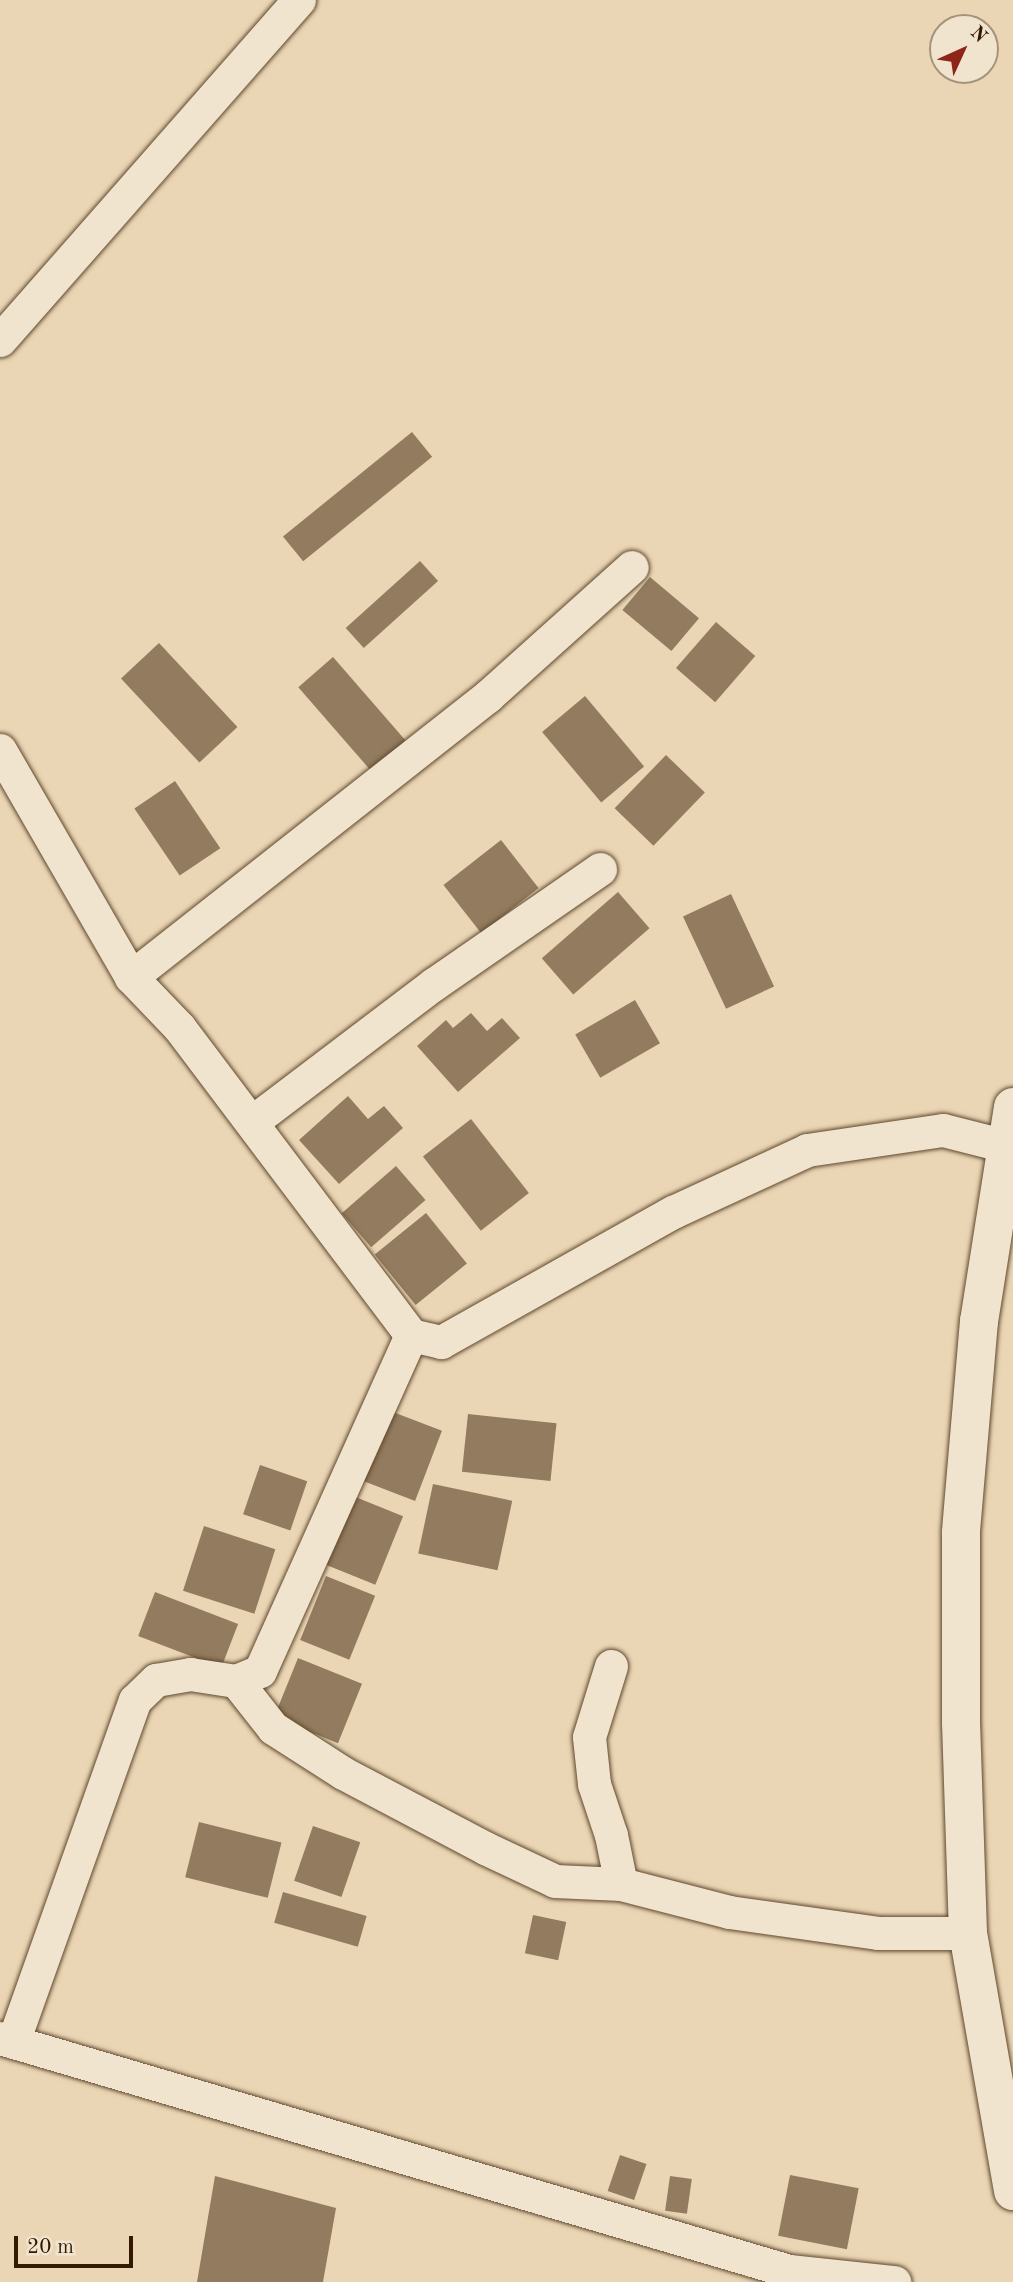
<!DOCTYPE html>
<style>
body{margin:0}
#map{position:relative;width:1013px;height:2282px;overflow:hidden;background:#ead6b5;font-family:"Old Standard TT",serif}
div>[style]{position:absolute}
[style*='--x']{left:calc(var(--x)*1px);top:calc(var(--y)*1px);width:calc(var(--w)*1px);rotate:calc(var(--a)*1deg)}
.building>*{inset:0;background:#927b5e;transform-origin:0 0}
.roads{filter:drop-shadow(0 0 2px #60482d) drop-shadow(0 0 2px #60482d)}
.street>*{height:33px;margin:-16.5px;padding:0 16.5px;transform-origin:16.5px;border-radius:16.5px;background:#f1e4cf}
.secondary>*{height:38px;margin:-19px;padding:0 19px;transform-origin:19px;border-radius:19px;background:#f1e4cf}
span{translate:-50% -50%;white-space:nowrap;text-align:center;line-height:1.15;-webkit-text-stroke:5px #f1e4cf;paint-order:stroke}
.north{position:absolute;left:929px;top:14px;width:70px;height:70px;box-sizing:border-box;background:#f1e4cf;border:2px solid #a5937c;border-radius:50%;rotate:45deg;font-size:19px;font-weight:700;line-height:28px;text-align:center;color:#321900}
.north::after{content:'';display:block;margin:auto;width:24px;height:32px;background:#8f2418;clip-path:polygon(50% 0,100% 100%,50% 72%,0 100%)}
.scale{position:absolute;left:14px;top:2236px;width:119px;height:32px;box-sizing:border-box;border:4px solid #321900;border-top:0;padding-left:9px;font-size:21px;line-height:24px;white-space:nowrap;color:#321900;-webkit-text-stroke:5px #f1e4cf;paint-order:stroke}
</style>
<div id="map">
<div class="building">
<div style="left:412px;top:432px;width:32px;height:166px;rotate:51deg"></div>
<div style="left:420px;top:561px;width:27px;height:100px;rotate:48deg"></div>
<div style="left:650px;top:577px;width:64px;height:43px;rotate:40deg"></div>
<div style="left:716px;top:622px;width:52px;height:61px;rotate:41deg"></div>
<div style="left:159px;top:643px;width:115px;height:52px;rotate:47deg"></div>
<div style="left:333px;top:657px;width:111px;height:46px;rotate:49deg"></div>
<div style="left:585px;top:696px;width:92px;height:56px;rotate:50deg"></div>
<div style="left:666px;top:755px;width:54px;height:74px;rotate:44deg"></div>
<div style="left:175px;top:781px;width:81px;height:49px;rotate:56deg"></div>
<div style="left:501px;top:840px;width:61px;height:73px;rotate:52deg"></div>
<div style="left:618px;top:892px;width:48px;height:101px;rotate:49deg"></div>
<div style="left:731px;top:894px;width:102px;height:53px;rotate:65deg"></div>
<div style="left:635px;top:1000px;width:50px;height:69px;rotate:60deg"></div>
<div style="clip-path:polygon(471px 1013px,487px 1031px,502px 1018px,520px 1038px,458px 1092px,417px 1046px,446px 1020px,453px 1028px)"></div>
<div style="clip-path:polygon(348px 1096px,368px 1119px,384px 1106px,403px 1128px,339px 1184px,299px 1140px)"></div>
<div style="left:471px;top:1119px;width:94px;height:61px;rotate:52deg"></div>
<div style="left:396px;top:1166px;width:45px;height:72px;rotate:49deg"></div>
<div style="left:426px;top:1213px;width:65px;height:66px;rotate:51deg"></div>
<div style="left:385px;top:1409px;width:61px;height:75px;rotate:21deg"></div>
<div style="left:468px;top:1414px;width:89px;height:58px;rotate:6deg"></div>
<div style="left:260px;top:1465px;width:50px;height:52px;rotate:19deg"></div>
<div style="left:433px;top:1484px;width:81px;height:71px;rotate:12deg"></div>
<div style="left:353px;top:1496px;width:54px;height:74px;rotate:22deg"></div>
<div style="left:204px;top:1526px;width:75px;height:68px;rotate:18deg"></div>
<div style="left:326px;top:1576px;width:53px;height:69px;rotate:22deg"></div>
<div style="left:155px;top:1592px;width:89px;height:47px;rotate:21deg"></div>
<div style="left:298px;top:1658px;width:69px;height:64px;rotate:22deg"></div>
<div style="left:199px;top:1822px;width:85px;height:57px;rotate:14deg"></div>
<div style="left:313px;top:1826px;width:50px;height:58px;rotate:19deg"></div>
<div style="left:283px;top:1892px;width:87px;height:32px;rotate:16deg"></div>
<div style="left:533px;top:1915px;width:34px;height:39px;rotate:12deg"></div>
<div style="left:620px;top:2155px;width:28px;height:38px;rotate:19deg"></div>
<div style="left:790px;top:2175px;width:70px;height:62px;rotate:11deg"></div>
<div style="clip-path:polygon(215px 2176px,336px 2208px,323px 2282px,197px 2282px)"></div>
<div style="left:670px;top:2176px;width:22px;height:35px;rotate:8deg"></div>
</div>
<div class="roads">
<div class="street">
<div style="--x:0;--y:340;--w:453;--a:-48.7"></div>
<div style="--x:0;--y:750;--w:262;--a:60"></div>
<div style="--x:131;--y:977;--w:69;--a:46.2"></div>
<div style="--x:179;--y:1027;--w:386;--a:53"></div>
<div style="--x:411;--y:1335;--w:31;--a:13"></div>
<div style="--x:441;--y:1342;--w:266;--a:-29.3"></div>
<div style="--x:673;--y:1212;--w:148;--a:-24.8"></div>
<div style="--x:807;--y:1150;--w:137;--a:-8.4"></div>
<div style="--x:943;--y:1130;--w:65;--a:14.3"></div>
<div style="--x:131;--y:977;--w:454;--a:-38.2"></div>
<div style="--x:488;--y:696;--w:193;--a:-41.9"></div>
<div style="--x:252;--y:1122;--w:228;--a:-37.2"></div>
<div style="--x:434;--y:984;--w:202;--a:-34.7"></div>
<div style="--x:611;--y:1666;--w:74;--a:107.2"></div>
<div style="--x:589;--y:1737;--w:47;--a:83.9"></div>
<div style="--x:594;--y:1784;--w:54;--a:71.6"></div>
<div style="--x:611;--y:1835;--w:50;--a:78.5"></div>
<div style="--x:621;--y:1884;--w:112;--a:14.5"></div>
<div style="--x:729;--y:1912;--w:150;--a:8"></div>
<div style="--x:878;--y:1933;--w:90;--a:0"></div>
<div style="--x:236;--y:1681;--w:60;--a:51.8"></div>
<div style="--x:273;--y:1728;--w:83;--a:32.7"></div>
<div style="--x:343;--y:1773;--w:161;--a:27.8"></div>
<div style="--x:485;--y:1848;--w:77;--a:25.2"></div>
<div style="--x:555;--y:1881;--w:66;--a:2.6"></div>
<div style="--x:0;--y:2038;--w:823;--a:16.45"></div>
<div style="--x:789;--y:2271;--w:106;--a:6"></div>
<div style="--x:13;--y:2042;--w:363;--a:-70.4"></div>
<div style="--x:135;--y:1700;--w:29;--a:-44"></div>
<div style="--x:156;--y:1680;--w:35;--a:-10"></div>
<div style="--x:190;--y:1674;--w:47;--a:8.7"></div>
<div style="--x:236;--y:1681;--w:26;--a:-23"></div>
<div style="--x:260;--y:1671;--w:368;--a:-65.8"></div>
</div>
<div class="secondary">
<div style="--x:1013;--y:1107;--w:217;--a:99"></div>
<div style="--x:979;--y:1321;--w:213;--a:94.9"></div>
<div style="--x:961;--y:1533;--w:189;--a:90"></div>
<div style="--x:961;--y:1722;--w:211;--a:88.1"></div>
<div style="--x:968;--y:1933;--w:262;--a:80.1"></div>
</div>
</div>
<div class="north">N</div>
<div class="scale">20 m</div>
</div>
